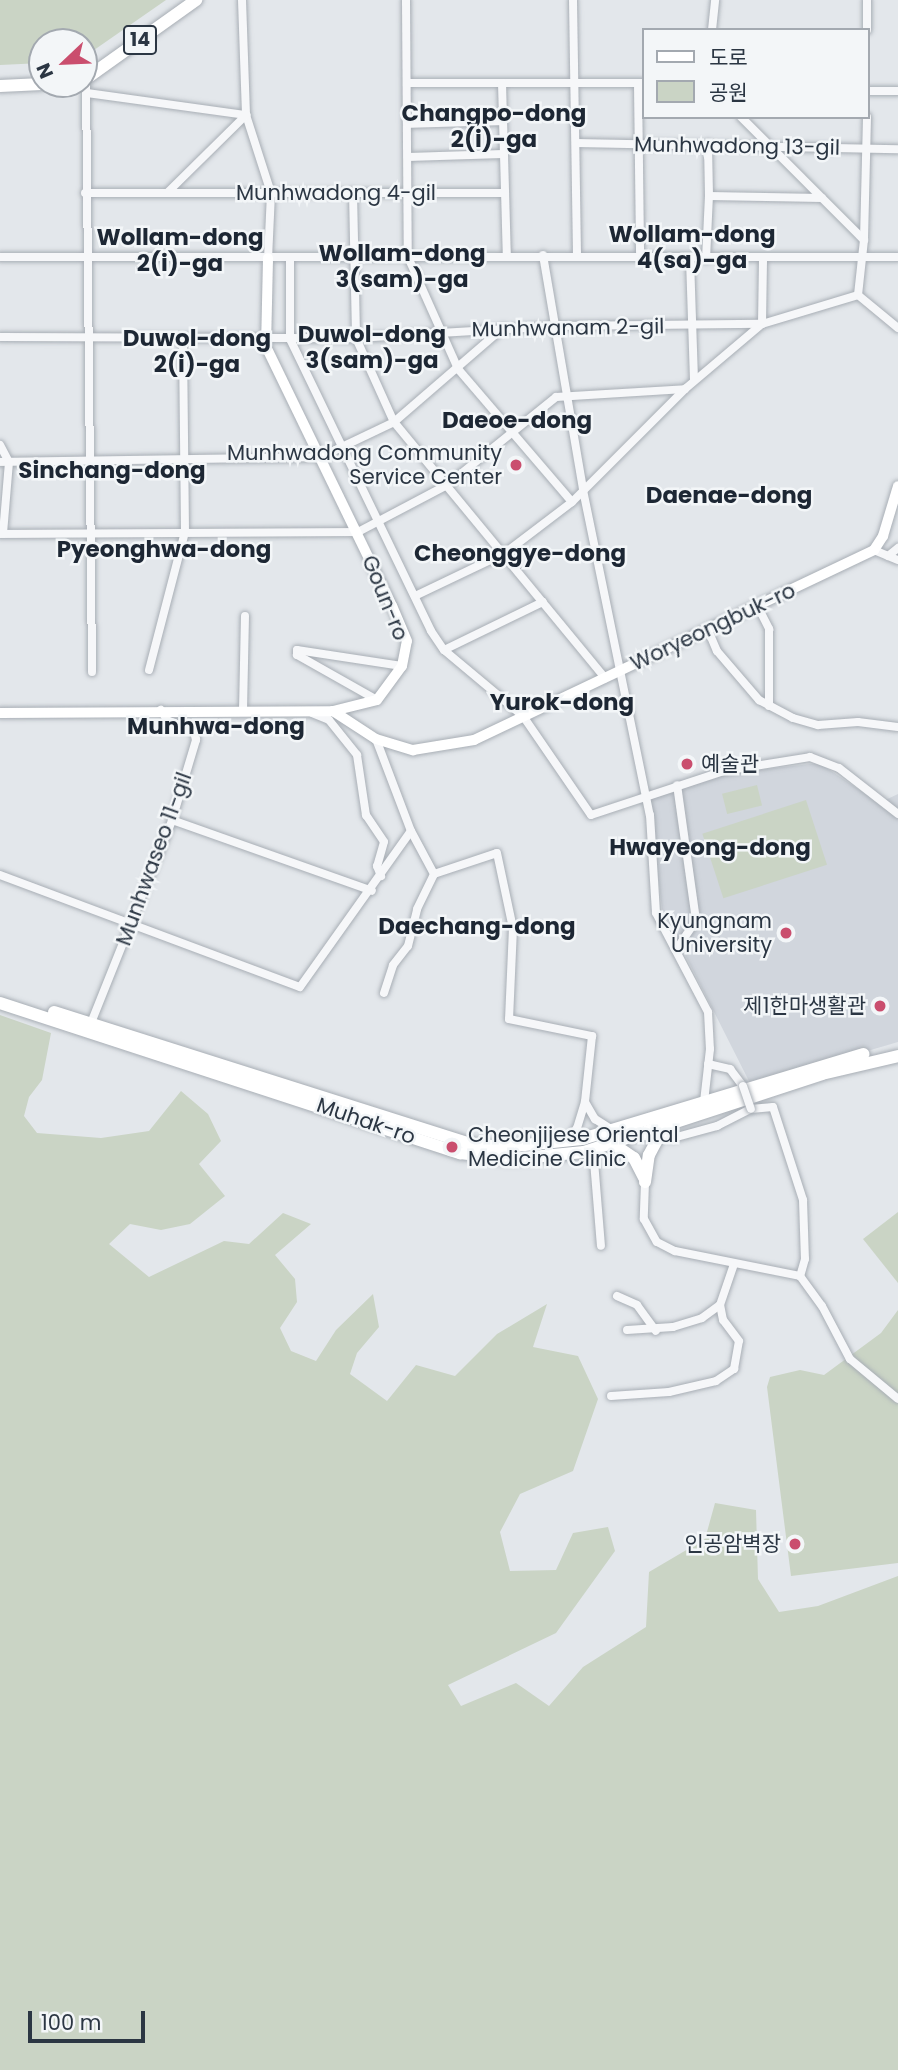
<!DOCTYPE html>
<meta charset="utf-8">
<style>
body{margin:0}
#map{position:relative;width:898px;height:2070px;overflow:hidden;background:#e3e7eb;font-family:Poppins,"Noto Sans KR",sans-serif}
div>[style]{position:absolute}
[style*='--x']{left:calc(var(--x)*1px);top:calc(var(--y)*1px);width:calc(var(--w)*1px);rotate:calc(var(--a)*1deg)}
.built>*{inset:0;background:#d1d6dd}
.green>*{inset:0;background:#cad4c5;transform-origin:0 0}
.roads{filter:drop-shadow(0 0 2px #a8aeb5) drop-shadow(0 0 2px #a8aeb5)}
.minor>*{height:8px;margin:-4px;padding:0 4px;transform-origin:4px;border-radius:4px;background:#f6f7f9}
.secondary>*{height:10px;margin:-5px;padding:0 5px;transform-origin:5px;border-radius:5px;background:#fff}
.primary>*{height:12px;margin:-6px;padding:0 6px;transform-origin:6px;border-radius:6px;background:#fff}
.bridges{filter:drop-shadow(0 0 2px #a8aeb5) drop-shadow(0 0 2px #a8aeb5)}
.minor-bridge>*{height:8px;margin:-4px;padding:0 4px;transform-origin:4px;border-radius:4px;background:#f6f7f9}
.dots>*{width:19px;height:19px;translate:-50% -50%;box-sizing:border-box;border:4px solid #f3f6f8;border-radius:50%}
span{translate:-50% -50%;white-space:nowrap;text-align:center;line-height:1.15;-webkit-text-stroke:5px #f3f6f8;paint-order:stroke}
.shield-label span{padding:2px 5px;background:#f3f6f8;border:2px solid;border-radius:5px;-webkit-text-stroke-width:0}
.shield-label{font-size:19px;color:#2b3643;font-weight:700}
.street-label{font-size:21px;color:#2b3643}
.poi-label{font-size:21px;color:#2b3643}
.right{translate:-100% -50%;text-align:right}
.left{translate:0 -50%;text-align:left}
.neighbourhood-label{font-size:23px;color:#1d2734;font-weight:700}
.legend{position:absolute;left:642px;top:28px;width:228px;height:91px;box-sizing:border-box;background:#f3f6f8;border:2px solid #a3a9b0;margin:0;padding:9px 12px;list-style:none;font-size:21px;color:#2b3643}
.legend li{display:flex;align-items:center;gap:14px;height:35px}
.legend b{width:35px;border:2px solid #a3a9b0}
.north{position:absolute;left:28px;top:28px;width:70px;height:70px;box-sizing:border-box;background:#f3f6f8;border:2px solid #a3a9b0;border-radius:50%;rotate:247deg;font-size:19px;font-weight:700;line-height:28px;text-align:center;color:#2b3643}
.north::after{content:'';display:block;margin:auto;width:24px;height:32px;background:#ca4e6e;clip-path:polygon(50% 0,100% 100%,50% 72%,0 100%)}
.scale{position:absolute;left:28px;top:2011px;width:117px;height:32px;box-sizing:border-box;border:4px solid #2b3643;border-top:0;padding-left:9px;font-size:21px;line-height:24px;white-space:nowrap;color:#2b3643;-webkit-text-stroke:5px #f3f6f8;paint-order:stroke}
</style>
<div id="map">
<div class="built">
<div style="clip-path:polygon(819px 763px,879px 803px,898px 794px,898px 1042px,751px 1085px,662px 909px,649px 799px,721px 774px)"></div>
</div>
<div class="green">
<div style="clip-path:polygon(0 0,166px 0,84px 57px,84px 42px,42px 42px,42px 63px,0 65px)"></div>
<div style="left:757px;top:785px;width:21px;height:36px;rotate:76deg"></div>
<div style="left:806px;top:800px;width:68px;height:109px;rotate:72deg"></div>
<div style="clip-path:polygon(0 1015px,51px 1033px,42px 1080px,29px 1097px,24px 1116px,37px 1133px,101px 1138px,149px 1131px,181px 1091px,208px 1114px,221px 1141px,199px 1164px,225px 1196px,190px 1224px,161px 1230px,130px 1224px,109px 1244px,149px 1277px,224px 1241px,249px 1244px,283px 1213px,311px 1224px,275px 1255px,295px 1279px,297px 1302px,280px 1328px,291px 1351px,316px 1361px,336px 1330px,373px 1294px,379px 1327px,357px 1353px,350px 1374px,387px 1401px,416px 1365px,455px 1376px,497px 1334px,547px 1304px,533px 1347px,578px 1356px,598px 1399px,573px 1471px,520px 1494px,500px 1532px,510px 1571px,556px 1570px,573px 1533px,608px 1527px,615px 1551px,556px 1633px,448px 1685px,461px 1706px,516px 1683px,549px 1706px,583px 1667px,646px 1627px,649px 1572px,705px 1539px,715px 1503px,756px 1510px,758px 1579px,779px 1612px,818px 1606px,898px 1576px,898px 2070px,0 2070px)"></div>
<div style="clip-path:polygon(898px 1212px,898px 1283px,863px 1239px)"></div>
<div style="clip-path:polygon(898px 1310px,898px 1563px,791px 1576px,767px 1387px,770px 1377px,800px 1370px,824px 1375px,881px 1333px)"></div>
</div>
<div class="roads">
<div class="minor">
<div style="--x:242;--y:0;--w:115;--a:88"></div>
<div style="--x:246;--y:115;--w:82;--a:72.2"></div>
<div style="--x:271;--y:193;--w:65;--a:92.6"></div>
<div style="--x:406;--y:0;--w:257;--a:89.6"></div>
<div style="--x:408;--y:257;--w:123;--a:65.9"></div>
<div style="--x:458;--y:369;--w:175;--a:49.4"></div>
<div style="--x:573;--y:0;--w:255;--a:89.1"></div>
<div style="--x:867;--y:0;--w:30;--a:90"></div>
<div style="--x:712;--y:30;--w:30;--a:-84"></div>
<div style="--x:86;--y:79;--w:593;--a:89.42"></div>
<div style="--x:407;--y:83;--w:237;--a:0"></div>
<div style="--x:502;--y:83;--w:174;--a:88.4"></div>
<div style="--x:638;--y:84;--w:173;--a:89.3"></div>
<div style="--x:868;--y:91;--w:30;--a:0"></div>
<div style="--x:87;--y:93;--w:161;--a:7.9"></div>
<div style="--x:741;--y:117;--w:174;--a:45"></div>
<div style="--x:407;--y:124;--w:95;--a:-1.8"></div>
<div style="--x:576;--y:143;--w:322;--a:1.1"></div>
<div style="--x:708;--y:144;--w:52;--a:88.9"></div>
<div style="--x:709;--y:196;--w:113;--a:1"></div>
<div style="--x:408;--y:157;--w:95;--a:-1.8"></div>
<div style="--x:168;--y:192;--w:110;--a:-44.6"></div>
<div style="--x:353;--y:192;--w:146;--a:88.8"></div>
<div style="--x:356;--y:338;--w:92;--a:65.7"></div>
<div style="--x:394;--y:422;--w:332;--a:50.5"></div>
<div style="--x:85;--y:193;--w:418;--a:0"></div>
<div style="--x:543;--y:255;--w:238;--a:80.3"></div>
<div style="--x:583;--y:490;--w:332;--a:78.4"></div>
<div style="--x:650;--y:815;--w:98;--a:86.5"></div>
<div style="--x:656;--y:913;--w:112;--a:62.3"></div>
<div style="--x:708;--y:1012;--w:37;--a:87"></div>
<div style="--x:710;--y:1049;--w:53;--a:96.5"></div>
<div style="--x:0;--y:257;--w:898;--a:0"></div>
<div style="--x:290;--y:258;--w:81;--a:90"></div>
<div style="--x:290;--y:339;--w:324;--a:64.2"></div>
<div style="--x:431;--y:631;--w:23;--a:56"></div>
<div style="--x:444;--y:650;--w:103;--a:39.9"></div>
<div style="--x:523;--y:716;--w:120;--a:55.5"></div>
<div style="--x:591;--y:815;--w:140;--a:-18.3"></div>
<div style="--x:724;--y:771;--w:87;--a:-9.2"></div>
<div style="--x:810;--y:757;--w:31;--a:21"></div>
<div style="--x:839;--y:768;--w:75;--a:37.9"></div>
<div style="--x:690;--y:259;--w:121;--a:88.1"></div>
<div style="--x:706;--y:259;--w:63;--a:-87.3"></div>
<div style="--x:858;--y:295;--w:55;--a:-83.8"></div>
<div style="--x:864;--y:240;--w:123;--a:-88.6"></div>
<div style="--x:858;--y:295;--w:52;--a:39.5"></div>
<div style="--x:0;--y:337;--w:356;--a:0.2"></div>
<div style="--x:356;--y:338;--w:200;--a:-3.4"></div>
<div style="--x:556;--y:326;--w:206;--a:-0.6"></div>
<div style="--x:762;--y:324;--w:66;--a:-89.1"></div>
<div style="--x:0;--y:445;--w:19;--a:62"></div>
<div style="--x:9;--y:462;--w:72;--a:94.8"></div>
<div style="--x:0;--y:462;--w:321;--a:-0.9"></div>
<div style="--x:321;--y:457;--w:81;--a:-25.6"></div>
<div style="--x:394;--y:422;--w:144;--a:-40.8"></div>
<div style="--x:0;--y:534;--w:358;--a:-0.3"></div>
<div style="--x:358;--y:532;--w:101;--a:-27.8"></div>
<div style="--x:447;--y:485;--w:140;--a:-38.9"></div>
<div style="--x:556;--y:397;--w:129;--a:-3.5"></div>
<div style="--x:874;--y:550;--w:26;--a:23"></div>
<div style="--x:888;--y:556;--w:13;--a:-39"></div>
<div style="--x:415;--y:596;--w:100;--a:-25.5"></div>
<div style="--x:505;--y:553;--w:84;--a:-37.3"></div>
<div style="--x:572;--y:502;--w:160;--a:-45"></div>
<div style="--x:685;--y:389;--w:101;--a:-40.2"></div>
<div style="--x:762;--y:324;--w:100;--a:-16.8"></div>
<div style="--x:758;--y:607;--w:25;--a:63"></div>
<div style="--x:769;--y:629;--w:77;--a:90"></div>
<div style="--x:708;--y:630;--w:23;--a:67"></div>
<div style="--x:717;--y:651;--w:65;--a:49.4"></div>
<div style="--x:759;--y:700;--w:38;--a:28"></div>
<div style="--x:793;--y:718;--w:26;--a:16"></div>
<div style="--x:818;--y:725;--w:40;--a:-4.3"></div>
<div style="--x:858;--y:722;--w:40;--a:7.1"></div>
<div style="--x:444;--y:650;--w:110;--a:-25.9"></div>
<div style="--x:149;--y:670;--w:143;--a:-75.4"></div>
<div style="--x:185;--y:532;--w:193;--a:-90.6"></div>
<div style="--x:377;--y:700;--w:92;--a:-150.6"></div>
<div style="--x:297;--y:655;--w:5;--a:-90"></div>
<div style="--x:297;--y:650;--w:106;--a:8.7"></div>
<div style="--x:243;--y:711;--w:95;--a:-88.8"></div>
<div style="--x:312;--y:713;--w:18;--a:22"></div>
<div style="--x:329;--y:720;--w:45;--a:51.3"></div>
<div style="--x:357;--y:755;--w:61;--a:81.5"></div>
<div style="--x:366;--y:815;--w:32;--a:56"></div>
<div style="--x:384;--y:842;--w:25;--a:106"></div>
<div style="--x:377;--y:866;--w:11;--a:68"></div>
<div style="--x:376;--y:739;--w:98;--a:69.2"></div>
<div style="--x:411;--y:831;--w:49;--a:61.9"></div>
<div style="--x:172;--y:820;--w:212;--a:19.5"></div>
<div style="--x:434;--y:874;--w:66;--a:-18.4"></div>
<div style="--x:497;--y:853;--w:77;--a:78"></div>
<div style="--x:513;--y:928;--w:91;--a:92.5"></div>
<div style="--x:509;--y:1019;--w:85;--a:11.6"></div>
<div style="--x:592;--y:1036;--w:66;--a:96.1"></div>
<div style="--x:585;--y:1102;--w:27;--a:107"></div>
<div style="--x:577;--y:1128;--w:15;--a:127"></div>
<div style="--x:0;--y:875;--w:320;--a:20.5"></div>
<div style="--x:300;--y:987;--w:191;--a:-54.6"></div>
<div style="--x:676;--y:950;--w:36;--a:-56"></div>
<div style="--x:696;--y:920;--w:136;--a:-98"></div>
<div style="--x:384;--y:993;--w:29;--a:-72"></div>
<div style="--x:393;--y:965;--w:24;--a:-52"></div>
<div style="--x:408;--y:946;--w:38;--a:-76"></div>
<div style="--x:417;--y:909;--w:39;--a:-64"></div>
<div style="--x:91;--y:1023;--w:219;--a:-68.2"></div>
<div style="--x:172;--y:820;--w:84;--a:-73.3"></div>
<div style="--x:196;--y:740;--w:9;--a:-103"></div>
<div style="--x:194;--y:731;--w:29;--a:-158"></div>
<div style="--x:167;--y:720;--w:12;--a:-121"></div>
<div style="--x:708;--y:1064;--w:23;--a:13"></div>
<div style="--x:730;--y:1069;--w:21;--a:53"></div>
<div style="--x:585;--y:1102;--w:20;--a:60"></div>
<div style="--x:595;--y:1119;--w:19;--a:32"></div>
<div style="--x:640;--y:1136;--w:33;--a:3"></div>
<div style="--x:673;--y:1138;--w:46;--a:-15.3"></div>
<div style="--x:717;--y:1126;--w:38;--a:-27"></div>
<div style="--x:751;--y:1109;--w:22;--a:-5"></div>
<div style="--x:773;--y:1107;--w:98;--a:72.1"></div>
<div style="--x:803;--y:1200;--w:59;--a:88.1"></div>
<div style="--x:805;--y:1259;--w:18;--a:106"></div>
<div style="--x:593;--y:1149;--w:97;--a:85.3"></div>
<div style="--x:645;--y:1182;--w:37;--a:92"></div>
<div style="--x:644;--y:1219;--w:26;--a:61"></div>
<div style="--x:657;--y:1242;--w:20;--a:27"></div>
<div style="--x:675;--y:1251;--w:127;--a:11.3"></div>
<div style="--x:800;--y:1276;--w:37;--a:54"></div>
<div style="--x:822;--y:1306;--w:60;--a:62.2"></div>
<div style="--x:850;--y:1359;--w:62;--a:39.8"></div>
<div style="--x:617;--y:1296;--w:22;--a:24"></div>
<div style="--x:637;--y:1305;--w:32;--a:54"></div>
<div style="--x:627;--y:1330;--w:46;--a:-3.7"></div>
<div style="--x:673;--y:1327;--w:30;--a:-17"></div>
<div style="--x:702;--y:1318;--w:22;--a:-36"></div>
<div style="--x:611;--y:1396;--w:58;--a:-3.9"></div>
<div style="--x:669;--y:1392;--w:48;--a:-13.2"></div>
<div style="--x:716;--y:1381;--w:22;--a:-34"></div>
<div style="--x:734;--y:1369;--w:28;--a:-80"></div>
<div style="--x:739;--y:1341;--w:26;--a:-127"></div>
<div style="--x:723;--y:1320;--w:15;--a:-101"></div>
<div style="--x:720;--y:1305;--w:43;--a:-71.1"></div>
</div>
<div class="secondary">
<div style="--x:333;--y:711;--w:51;--a:33.1"></div>
<div style="--x:376;--y:739;--w:39;--a:17"></div>
<div style="--x:413;--y:750;--w:62;--a:-9.3"></div>
<div style="--x:474;--y:740;--w:443;--a:-25.4"></div>
<div style="--x:874;--y:550;--w:17;--a:-57"></div>
<div style="--x:883;--y:536;--w:52;--a:-73.3"></div>
<div style="--x:0;--y:713;--w:333;--a:-0.3"></div>
<div style="--x:333;--y:711;--w:45;--a:-14"></div>
<div style="--x:377;--y:700;--w:42;--a:-53.7"></div>
<div style="--x:402;--y:666;--w:25;--a:-79"></div>
<div style="--x:407;--y:641;--w:38;--a:-113"></div>
<div style="--x:392;--y:606;--w:288;--a:-115.9"></div>
<div style="--x:266;--y:347;--w:89;--a:-88.7"></div>
</div>
<div class="primary">
<div style="--x:84;--y:80;--w:138;--a:-35.5"></div>
<div style="--x:0;--y:86;--w:42;--a:-2.7"></div>
<div style="--x:0;--y:1003;--w:484;--a:18.1"></div>
<div style="--x:460;--y:1153;--w:52;--a:6.6"></div>
<div style="--x:512;--y:1159;--w:72;--a:-5.6"></div>
<div style="--x:584;--y:1152;--w:250;--a:-18.1"></div>
<div style="--x:822;--y:1074;--w:78;--a:-13.3"></div>
<div style="--x:54;--y:1012;--w:436;--a:17.6"></div>
<div style="--x:470;--y:1144;--w:36;--a:5"></div>
<div style="--x:506;--y:1147;--w:76;--a:-6"></div>
<div style="--x:582;--y:1139;--w:294;--a:-16.8"></div>
<div style="--x:613;--y:1144;--w:25;--a:34"></div>
<div style="--x:634;--y:1158;--w:22;--a:63"></div>
<div style="--x:645;--y:1182;--w:27;--a:-82"></div>
<div style="--x:649;--y:1155;--w:32;--a:-62"></div>
</div>
</div>
<div class="bridges">
<div class="minor-bridge">
<div style="--x:743;--y:1086;--w:24;--a:71"></div>
</div>
</div>
<div class="dots">
<div style="left:516px;top:465px;background:#ca4e6e"></div>
<div style="left:687px;top:764px;background:#ca4e6e"></div>
<div style="left:786px;top:933px;background:#ca4e6e"></div>
<div style="left:880px;top:1006px;background:#ca4e6e"></div>
<div style="left:452px;top:1147px;background:#ca4e6e"></div>
<div style="left:795px;top:1544px;background:#ca4e6e"></div>
</div>
<div class="shield-label">
<span style="left:140px;top:40px">14</span>
</div>
<div class="street-label">
<span style="left:737px;top:146px;rotate:1deg">Munhwadong 13-gil</span>
<span style="left:336px;top:193px">Munhwadong 4-gil</span>
<span style="left:568px;top:328px;rotate:-1deg">Munhwanam 2-gil</span>
<span style="left:385px;top:598px;rotate:68deg">Goun-ro</span>
<span style="left:713px;top:627px;rotate:-25deg">Woryeongbuk-ro</span>
<span style="left:154px;top:859px;rotate:-70deg">Munhwaseo 11-gil</span>
<span style="left:366px;top:1121px;rotate:19deg">Muhak-ro</span>
</div>
<div class="poi-label">
<span class="right" style="left:502px;top:465px">Munhwadong Community<br>Service Center</span>
<span class="left" style="left:701px;top:764px">예술관</span>
<span class="right" style="left:772px;top:933px">Kyungnam<br>University</span>
<span class="right" style="left:866px;top:1006px">제1한마생활관</span>
<span class="left" style="left:468px;top:1147px">Cheonjijese Oriental<br>Medicine Clinic</span>
<span class="right" style="left:781px;top:1544px">인공암벽장</span>
</div>
<div class="neighbourhood-label">
<span style="left:494px;top:126px">Changpo-dong<br>2(i)-ga</span>
<span style="left:692px;top:247px">Wollam-dong<br>4(sa)-ga</span>
<span style="left:180px;top:250px">Wollam-dong<br>2(i)-ga</span>
<span style="left:402px;top:266px">Wollam-dong<br>3(sam)-ga</span>
<span style="left:372px;top:347px">Duwol-dong<br>3(sam)-ga</span>
<span style="left:197px;top:351px">Duwol-dong<br>2(i)-ga</span>
<span style="left:517px;top:420px">Daeoe-dong</span>
<span style="left:112px;top:470px">Sinchang-dong</span>
<span style="left:729px;top:495px">Daenae-dong</span>
<span style="left:164px;top:549px">Pyeonghwa-dong</span>
<span style="left:520px;top:553px">Cheonggye-dong</span>
<span style="left:562px;top:702px">Yurok-dong</span>
<span style="left:216px;top:726px">Munhwa-dong</span>
<span style="left:710px;top:847px">Hwayeong-dong</span>
<span style="left:477px;top:926px">Daechang-dong</span>
</div>
<ul class="legend">
<li><b style="height:9px;background:#fff"></b>도로</li>
<li><b style="height:19px;background:#cad4c5"></b>공원</li>
</ul>
<div class="north">N</div>
<div class="scale">100 m</div>
</div>
